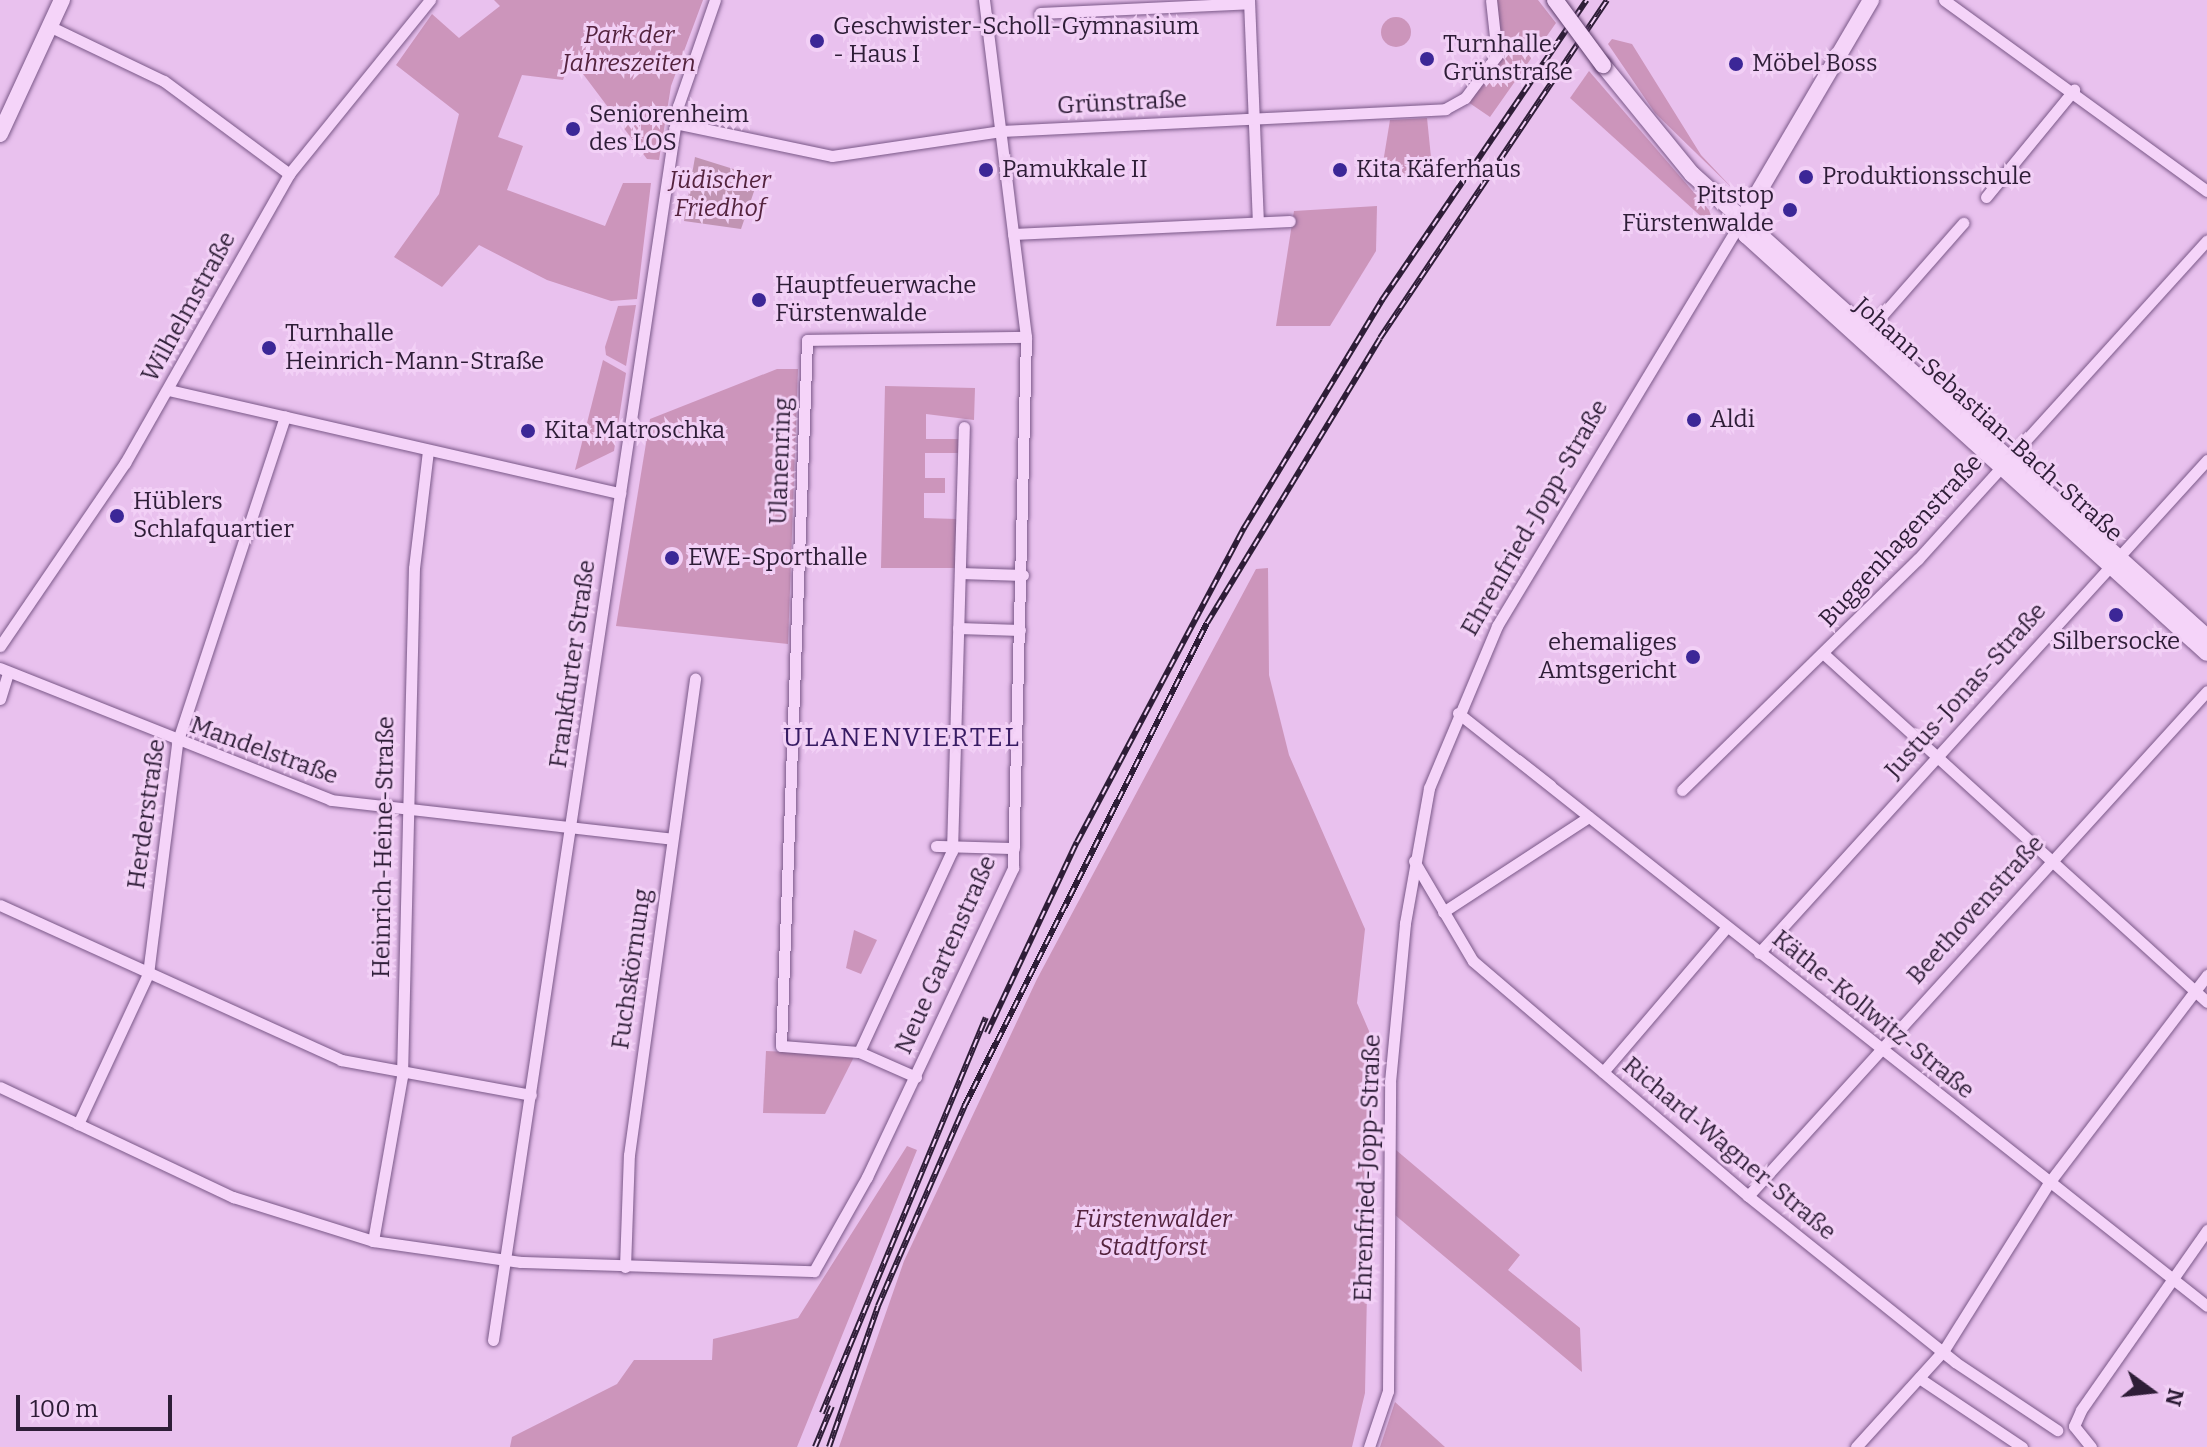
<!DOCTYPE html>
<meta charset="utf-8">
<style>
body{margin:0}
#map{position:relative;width:2207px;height:1447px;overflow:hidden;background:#e9c1ee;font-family:Bitter,serif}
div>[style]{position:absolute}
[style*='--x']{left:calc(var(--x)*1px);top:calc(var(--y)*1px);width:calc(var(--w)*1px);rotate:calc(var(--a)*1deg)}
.green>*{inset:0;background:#cc95bb}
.round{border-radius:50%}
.cemetery>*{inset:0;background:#c194b3}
.roads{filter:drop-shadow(0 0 2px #7a5888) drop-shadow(0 0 2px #7a5888)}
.street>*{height:11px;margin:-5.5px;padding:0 5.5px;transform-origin:5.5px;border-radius:5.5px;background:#f5d4f9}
.secondary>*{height:16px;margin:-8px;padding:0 8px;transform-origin:8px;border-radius:8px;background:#f5d4f9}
.rail>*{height:6px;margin-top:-3px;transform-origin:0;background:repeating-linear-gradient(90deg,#f2d0f6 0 9px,#2e1d37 0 18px);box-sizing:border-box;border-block:2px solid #2e1d37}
.bridges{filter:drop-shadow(0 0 2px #5b3b69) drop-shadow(0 0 2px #5b3b69)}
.secondary-bridge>*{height:16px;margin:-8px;padding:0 8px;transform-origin:8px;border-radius:8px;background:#f5d4f9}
.dots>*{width:22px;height:22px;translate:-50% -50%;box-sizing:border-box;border:4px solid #f2d0f6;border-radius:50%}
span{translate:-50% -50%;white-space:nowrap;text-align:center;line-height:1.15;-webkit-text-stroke:6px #f2d0f6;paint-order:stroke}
.poi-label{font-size:24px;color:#2e1d37}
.left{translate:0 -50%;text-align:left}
.right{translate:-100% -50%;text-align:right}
.park-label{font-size:24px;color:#54233e;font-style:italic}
.street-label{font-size:24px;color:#2e1d37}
.neighbourhood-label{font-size:26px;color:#381c64;letter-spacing:2px}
.north{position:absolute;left:2111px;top:1351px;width:80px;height:80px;-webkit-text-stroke:6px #f2d0f6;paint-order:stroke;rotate:105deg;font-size:22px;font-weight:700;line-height:32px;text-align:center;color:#2e1d37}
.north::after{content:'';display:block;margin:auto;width:28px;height:36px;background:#2e1d37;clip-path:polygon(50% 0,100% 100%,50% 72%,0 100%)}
.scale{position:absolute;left:16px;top:1395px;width:156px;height:36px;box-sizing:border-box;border:4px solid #2e1d37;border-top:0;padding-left:10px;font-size:24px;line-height:28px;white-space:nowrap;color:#2e1d37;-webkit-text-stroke:6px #f2d0f6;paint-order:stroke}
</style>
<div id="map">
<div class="green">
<div style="clip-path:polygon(494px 0,703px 0,671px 86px,659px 160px,647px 159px,571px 58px,563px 80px,522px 75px,498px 137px,523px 146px,507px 190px,605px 226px,623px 183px,651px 183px,637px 299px,611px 301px,547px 280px,479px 245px,442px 287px,394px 257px,439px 194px,459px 114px,396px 65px,432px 14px,459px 38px,500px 6px)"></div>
<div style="clip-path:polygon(1497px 0,1538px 0,1556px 23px,1490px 117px,1468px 102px,1501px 56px)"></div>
<div class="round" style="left:1381px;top:17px;width:30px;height:30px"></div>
<div style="clip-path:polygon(1612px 39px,1632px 44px,1701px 155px,1734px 190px,1655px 113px,1608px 44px)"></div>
<div style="clip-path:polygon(1589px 71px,1709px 210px,1716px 230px,1570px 98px)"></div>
<div style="clip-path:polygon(1427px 118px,1433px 177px,1381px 175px,1390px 120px)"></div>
<div style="clip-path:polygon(1377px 206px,1376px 251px,1330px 326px,1276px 326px,1294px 211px)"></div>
<div style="clip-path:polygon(636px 305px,626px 366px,606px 355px,605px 347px,618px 306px)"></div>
<div style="clip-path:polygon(603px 360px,626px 373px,614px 451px,575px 470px)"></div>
<div style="clip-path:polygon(777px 369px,798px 369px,788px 644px,616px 626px,650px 419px)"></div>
<div style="clip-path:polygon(885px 386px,975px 388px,974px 420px,926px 414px,926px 439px,959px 439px,959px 453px,925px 453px,925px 478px,945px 478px,945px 493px,924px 493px,924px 518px,957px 519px,955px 568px,881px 568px)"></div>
<div style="clip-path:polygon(1268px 568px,1269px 675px,1289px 755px,1365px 929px,1357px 1003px,1372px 1038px,1365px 1393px,1352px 1447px,839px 1447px,904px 1261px,1037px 979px,1256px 569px)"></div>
<div style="clip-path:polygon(854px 930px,877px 940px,861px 974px,846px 968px)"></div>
<div style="clip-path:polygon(766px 1051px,855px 1055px,825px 1114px,763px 1113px)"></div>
<div style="clip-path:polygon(907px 1146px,917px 1150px,797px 1447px,510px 1447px,512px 1437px,617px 1384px,634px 1360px,712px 1360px,713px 1339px,798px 1318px)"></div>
<div style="clip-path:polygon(1396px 1150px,1520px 1255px,1508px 1270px,1580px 1328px,1582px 1372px,1395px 1215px)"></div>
<div style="clip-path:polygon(1395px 1402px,1445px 1447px,1380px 1447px)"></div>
</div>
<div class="cemetery">
<div style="clip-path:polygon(695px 157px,759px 177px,741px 229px,684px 221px)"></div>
</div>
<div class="roads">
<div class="street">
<div style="--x:1249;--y:0;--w:222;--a:87.7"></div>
<div style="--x:1944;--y:0;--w:325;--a:36"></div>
<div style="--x:1040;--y:13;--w:209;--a:-2.7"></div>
<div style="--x:49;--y:26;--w:127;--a:25.6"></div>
<div style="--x:164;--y:81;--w:156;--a:36.6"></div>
<div style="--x:675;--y:123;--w:160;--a:11.9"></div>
<div style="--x:832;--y:156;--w:171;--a:-8.4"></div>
<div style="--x:1001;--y:131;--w:445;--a:-2.8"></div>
<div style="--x:1445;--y:109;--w:23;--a:-29"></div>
<div style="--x:1465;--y:98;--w:54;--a:-53.3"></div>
<div style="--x:1497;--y:55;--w:55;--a:-96.2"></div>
<div style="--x:1986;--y:197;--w:139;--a:-50.6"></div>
<div style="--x:1013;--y:234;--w:277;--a:-2.7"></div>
<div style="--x:1863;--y:337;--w:152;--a:-48.7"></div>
<div style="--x:169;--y:390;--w:463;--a:12.9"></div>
<div style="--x:960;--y:573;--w:63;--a:1.8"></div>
<div style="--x:958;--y:628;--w:62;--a:1.8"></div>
<div style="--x:0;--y:646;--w:222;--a:-55.7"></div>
<div style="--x:125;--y:463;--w:332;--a:-60.4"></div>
<div style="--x:289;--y:174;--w:224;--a:-51"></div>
<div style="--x:1825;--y:655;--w:516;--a:42.25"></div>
<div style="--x:0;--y:668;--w:356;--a:21.7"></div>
<div style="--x:331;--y:800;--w:342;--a:6.5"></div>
<div style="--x:0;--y:699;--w:24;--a:-73"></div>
<div style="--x:1458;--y:713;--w:955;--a:38.37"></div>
<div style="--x:1518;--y:760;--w:41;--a:38"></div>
<div style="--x:1682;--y:790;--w:330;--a:-44.4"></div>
<div style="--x:1918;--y:559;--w:430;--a:-47.8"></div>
<div style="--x:936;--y:846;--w:78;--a:1.5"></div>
<div style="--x:1414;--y:861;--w:116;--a:59.5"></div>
<div style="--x:1473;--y:961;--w:362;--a:40.5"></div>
<div style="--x:1748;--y:1196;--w:265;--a:38.7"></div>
<div style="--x:1955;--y:1362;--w:123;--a:33.7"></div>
<div style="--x:0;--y:905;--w:375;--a:24.4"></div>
<div style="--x:341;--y:1060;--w:193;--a:10.4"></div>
<div style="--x:1443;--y:912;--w:174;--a:-33.1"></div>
<div style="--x:1759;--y:953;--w:666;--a:-47.74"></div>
<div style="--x:859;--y:1052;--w:221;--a:-65.2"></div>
<div style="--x:952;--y:851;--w:424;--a:-88.4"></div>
<div style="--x:1603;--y:1072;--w:191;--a:-49.5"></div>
<div style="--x:916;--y:1077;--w:62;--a:-156.3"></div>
<div style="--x:859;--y:1052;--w:78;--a:-175.6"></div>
<div style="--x:781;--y:1046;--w:706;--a:-87.89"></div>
<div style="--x:807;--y:340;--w:219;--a:-0.8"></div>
<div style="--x:0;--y:1087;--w:258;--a:25.3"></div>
<div style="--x:233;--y:1197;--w:147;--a:17.4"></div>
<div style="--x:373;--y:1241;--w:149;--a:8.1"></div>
<div style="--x:521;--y:1262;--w:293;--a:1.8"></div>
<div style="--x:814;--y:1271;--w:108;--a:-60.6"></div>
<div style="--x:867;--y:1177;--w:342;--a:-64.7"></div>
<div style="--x:1013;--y:868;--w:531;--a:-88.6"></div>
<div style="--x:1026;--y:337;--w:340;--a:-97.1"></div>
<div style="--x:78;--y:1124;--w:166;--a:-65"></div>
<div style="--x:148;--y:974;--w:233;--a:-82.8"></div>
<div style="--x:177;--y:743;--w:344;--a:-71.7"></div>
<div style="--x:1748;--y:1196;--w:682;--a:-47.73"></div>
<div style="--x:373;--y:1241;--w:168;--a:-80"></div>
<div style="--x:402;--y:1076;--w:508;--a:-88.65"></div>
<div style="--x:414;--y:568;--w:118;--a:-83.2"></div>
<div style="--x:625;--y:1267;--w:112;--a:-88"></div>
<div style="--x:629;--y:1155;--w:481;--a:-82.1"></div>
<div style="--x:493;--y:1340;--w:1248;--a:-81.47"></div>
<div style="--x:678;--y:106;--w:112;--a:-70.8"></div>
<div style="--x:1919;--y:1378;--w:124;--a:33.8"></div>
<div style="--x:1369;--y:1447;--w:59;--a:-71.3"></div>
<div style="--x:1388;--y:1391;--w:309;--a:-89.6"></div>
<div style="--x:1390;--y:1082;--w:160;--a:-84.6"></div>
<div style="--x:1405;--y:923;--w:137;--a:-79.9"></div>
<div style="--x:1429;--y:788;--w:176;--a:-67.2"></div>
<div style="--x:1497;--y:626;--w:474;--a:-58.9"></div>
<div style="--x:1856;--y:1447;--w:131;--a:-47.8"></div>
<div style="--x:1944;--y:1350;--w:196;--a:-57.9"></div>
<div style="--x:2048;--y:1184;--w:263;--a:-52.7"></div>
<div style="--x:2091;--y:1447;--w:27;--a:-129"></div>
<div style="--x:2074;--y:1426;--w:17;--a:-66"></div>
<div style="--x:2081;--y:1410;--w:220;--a:-55"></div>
</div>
<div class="secondary">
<div style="--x:1603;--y:65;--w:141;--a:50.8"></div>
<div style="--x:1692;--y:174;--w:693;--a:41.96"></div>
<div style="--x:0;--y:134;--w:148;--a:-65.2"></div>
<div style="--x:1742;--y:220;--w:16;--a:75"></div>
<div style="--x:1746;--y:235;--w:622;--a:42.2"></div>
<div style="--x:1742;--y:220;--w:255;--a:-59.6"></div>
</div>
</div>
<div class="rail">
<div style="--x:987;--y:1033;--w:211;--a:-64.8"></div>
<div style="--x:1077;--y:842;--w:356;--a:-62"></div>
<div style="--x:1244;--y:528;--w:267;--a:-58.8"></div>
<div style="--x:1382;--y:300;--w:363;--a:-55.7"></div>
<div style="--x:822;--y:1413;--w:428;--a:-67.5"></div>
<div style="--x:815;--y:1447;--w:44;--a:-67.5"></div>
<div style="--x:829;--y:1447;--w:149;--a:-70.8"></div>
<div style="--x:878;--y:1306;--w:219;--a:-66.6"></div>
<div style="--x:965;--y:1105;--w:539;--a:-63.34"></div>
<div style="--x:1207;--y:623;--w:333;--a:-58.7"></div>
<div style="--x:1380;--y:338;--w:407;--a:-56.1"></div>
</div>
<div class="bridges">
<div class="secondary-bridge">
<div style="--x:1555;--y:0;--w:81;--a:53.6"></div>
</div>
</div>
<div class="dots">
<div style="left:817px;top:41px;background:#3c2797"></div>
<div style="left:1427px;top:59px;background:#3c2797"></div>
<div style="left:1736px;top:64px;background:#3c2797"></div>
<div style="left:573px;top:129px;background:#3c2797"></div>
<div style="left:986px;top:170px;background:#3c2797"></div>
<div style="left:1340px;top:170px;background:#3c2797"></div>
<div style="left:1806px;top:177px;background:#3c2797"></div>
<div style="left:1790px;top:210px;background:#3c2797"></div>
<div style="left:759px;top:300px;background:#3c2797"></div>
<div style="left:269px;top:348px;background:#3c2797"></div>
<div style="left:1694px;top:420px;background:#3c2797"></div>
<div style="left:528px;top:431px;background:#3c2797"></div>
<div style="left:117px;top:516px;background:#3c2797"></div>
<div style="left:672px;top:558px;background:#3c2797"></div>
<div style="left:2116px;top:615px;background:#3c2797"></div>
<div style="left:1693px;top:657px;background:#3c2797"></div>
</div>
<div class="poi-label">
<span class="left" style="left:833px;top:41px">Geschwister-Scholl-Gymnasium<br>- Haus I</span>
<span class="left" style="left:1443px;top:59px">Turnhalle<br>Grünstraße</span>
<span class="left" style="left:1752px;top:64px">Möbel Boss</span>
<span class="left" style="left:589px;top:129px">Seniorenheim<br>des LOS</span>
<span class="left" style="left:1002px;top:170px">Pamukkale II</span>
<span class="left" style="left:1356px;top:170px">Kita Käferhaus</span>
<span class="left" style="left:1822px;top:177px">Produktionsschule</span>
<span class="right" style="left:1774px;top:210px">Pitstop<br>Fürstenwalde</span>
<span class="left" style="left:775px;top:300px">Hauptfeuerwache<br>Fürstenwalde</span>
<span class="left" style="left:285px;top:348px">Turnhalle<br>Heinrich-Mann-Straße</span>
<span class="left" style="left:1710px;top:420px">Aldi</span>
<span class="left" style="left:544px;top:431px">Kita Matroschka</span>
<span class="left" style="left:133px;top:516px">Hüblers<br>Schlafquartier</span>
<span class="left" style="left:688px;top:558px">EWE-Sporthalle</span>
<span style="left:2116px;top:642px">Silbersocke</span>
<span class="right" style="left:1677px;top:657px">ehemaliges<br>Amtsgericht</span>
</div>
<div class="park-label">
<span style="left:629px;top:50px">Park der<br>Jahreszeiten</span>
<span style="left:720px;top:195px">Jüdischer<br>Friedhof</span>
<span style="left:1153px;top:1234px">Fürstenwalder<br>Stadtforst</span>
</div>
<div class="street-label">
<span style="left:1122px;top:103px;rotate:-3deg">Grünstraße</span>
<span style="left:189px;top:307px;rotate:-61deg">Wilhelmstraße</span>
<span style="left:1988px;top:420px;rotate:42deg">Johann-Sebastian-Bach-Straße</span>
<span style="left:781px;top:461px;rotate:-88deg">Ulanenring</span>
<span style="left:1535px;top:518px;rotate:-60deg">Ehrenfried-Jopp-Straße</span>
<span style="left:1901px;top:541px;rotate:-47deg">Buggenhagenstraße</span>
<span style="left:573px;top:664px;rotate:-82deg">Frankfurter Straße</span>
<span style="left:1966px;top:691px;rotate:-48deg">Justus-Jonas-Straße</span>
<span style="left:264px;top:751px;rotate:20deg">Mandelstraße</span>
<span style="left:147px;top:814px;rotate:-82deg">Herderstraße</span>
<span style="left:384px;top:847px;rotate:-89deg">Heinrich-Heine-Straße</span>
<span style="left:1976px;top:910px;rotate:-48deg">Beethovenstraße</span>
<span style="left:946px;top:955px;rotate:-66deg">Neue Gartenstraße</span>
<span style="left:632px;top:969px;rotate:-82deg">Fuchskörnung</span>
<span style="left:1873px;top:1015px;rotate:39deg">Käthe-Kollwitz-Straße</span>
<span style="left:1729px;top:1149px;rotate:40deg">Richard-Wagner-Straße</span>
<span style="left:1368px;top:1168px;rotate:-88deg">Ehrenfried-Jopp-Straße</span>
</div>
<div class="neighbourhood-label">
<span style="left:902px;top:738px">ULANENVIERTEL</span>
</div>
<div class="north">N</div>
<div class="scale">100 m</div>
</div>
